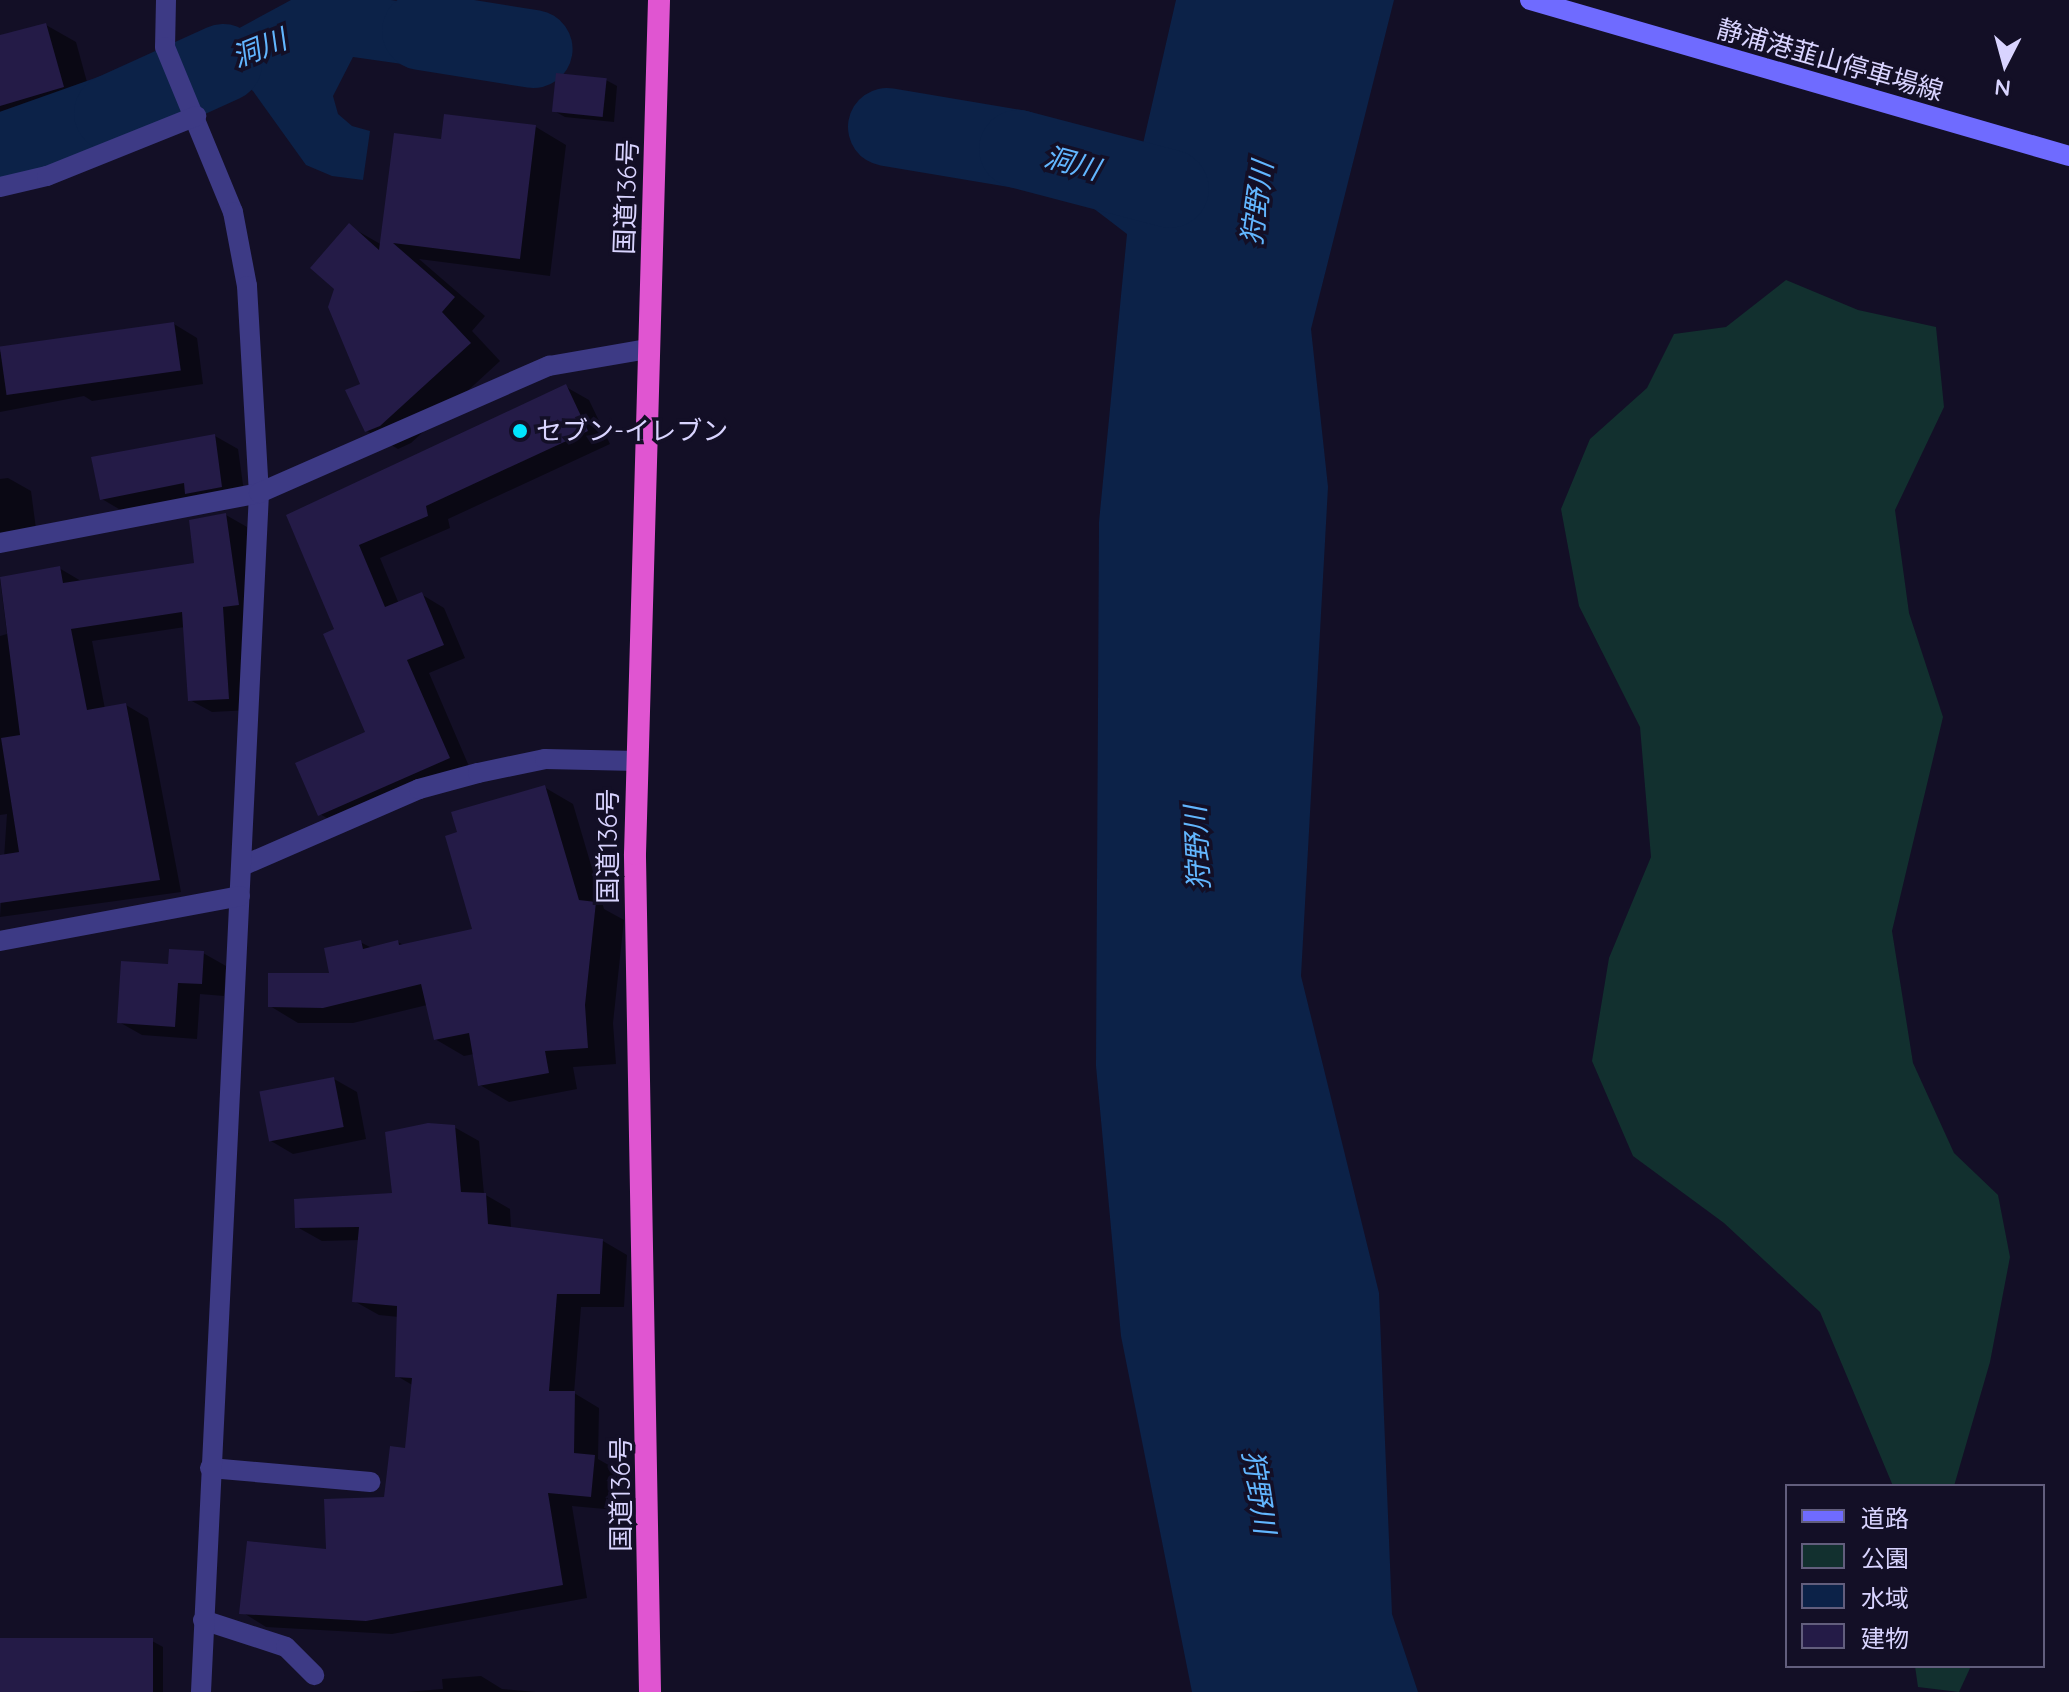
<!DOCTYPE html>
<meta charset="utf-8">
<style>
body{margin:0}
#map{position:relative;width:2069px;height:1692px;overflow:hidden;background:#130f26;font-family:Quicksand,"Noto Sans JP",sans-serif}
div>[style]{position:absolute}
[style*='--x']{left:calc(var(--x)*1px);top:calc(var(--y)*1px);width:calc(var(--w)*1px);rotate:calc(var(--a)*1deg)}
.green>*{inset:0;background:#12302f}
.water>*{inset:0;background:#0c2248}
.shadow>*{inset:0;background:#0007}
.river>*{height:78px;margin:-39px;padding:0 39px;transform-origin:39px;border-radius:39px;background:#0c2248}
.building>*{inset:0;background:#241b47;transform-origin:0 0}
.service>*{height:20px;margin:-10px;padding:0 10px;transform-origin:10px;border-radius:10px;background:#3d3a85}
.minor>*{height:20px;margin:-10px;padding:0 10px;transform-origin:10px;border-radius:10px;background:#3d3a85}
.secondary>*{height:20px;margin:-10px;padding:0 10px;transform-origin:10px;border-radius:10px;background:#6f6bff}
.trunk>*{height:22px;margin:-11px;padding:0 11px;transform-origin:11px;border-radius:11px;background:#e055d1}
.dots>*{width:22px;height:22px;translate:-50% -50%;box-sizing:border-box;border:4px solid #130f26;border-radius:50%}
span{translate:-50% -50%;white-space:nowrap;text-align:center;line-height:1.15;-webkit-text-stroke:7px #130f26;paint-order:stroke}
.street-label{font-size:26px;color:#d9d4ff}
.poi-label{font-size:26px;color:#d9d4ff}
.left{translate:0 -50%;text-align:left}
.water-label{font-size:28px;color:#62b6ff;font-style:italic}
.legend{position:absolute;left:1785px;top:1484px;width:260px;height:184px;box-sizing:border-box;background:#130f26;border:2px solid #625e7d;margin:0;padding:10px 14px;list-style:none;font-size:24px;color:#d9d4ff}
.legend li{display:flex;align-items:center;gap:16px;height:40px}
.legend b{width:40px;border:2px solid #625e7d}
.north{position:absolute;left:1965px;top:24px;width:80px;height:80px;-webkit-text-stroke:6px #130f26;paint-order:stroke;rotate:186deg;font-size:22px;font-weight:700;line-height:32px;text-align:center;color:#d9d4ff}
.north::after{content:'';display:block;margin:auto;width:28px;height:36px;background:#d9d4ff;clip-path:polygon(50% 0,100% 100%,50% 72%,0 100%)}
</style>
<div id="map">
<div class="green">
<div style="clip-path:polygon(1786px 280px,1858px 310px,1936px 327px,1944px 407px,1895px 510px,1909px 613px,1943px 717px,1892px 931px,1913px 1063px,1954px 1153px,1998px 1195px,2010px 1257px,1990px 1362px,1954px 1486px,1893px 1486px,1820px 1312px,1724px 1223px,1633px 1156px,1592px 1061px,1609px 958px,1651px 857px,1640px 727px,1579px 606px,1561px 509px,1590px 439px,1647px 388px,1674px 334px,1726px 327px)"></div>
<div style="clip-path:polygon(1915px 1666px,1971px 1666px,1959px 1692px,1918px 1687px)"></div>
</div>
<div class="water">
<div style="clip-path:polygon(291px 0,391px 0,528px 20px,523px 81px,353px 57px,333px 96px,338px 114px,352px 126px,370px 131px,363px 180px,332px 176px,306px 165px,253px 91px,240px 81px,209px 83px,133px 123px,118px 94px)"></div>
<div style="clip-path:polygon(1176px 0,1394px 0,1311px 329px,1328px 487px,1301px 976px,1379px 1293px,1392px 1614px,1418px 1692px,1192px 1692px,1121px 1336px,1096px 1066px,1099px 522px,1127px 234px,1063px 185px,1069px 154px,1142px 148px)"></div>
</div>
<div class="shadow">
<div style="clip-path:polygon(46px 25px,76px 42px,93px 104px,0 131px,0 37px)"></div>
<div style="clip-path:polygon(606px 80px,617px 86px,614px 122px,565px 117px,554px 111px)"></div>
<div style="clip-path:polygon(446px 116px,536px 127px,566px 145px,550px 276px,419px 259px,485px 316px,472px 331px,500px 361px,411px 443px,398px 449px,367px 431px,363px 386px,337px 288px,349px 226px,382px 245px,442px 141px)"></div>
<div style="clip-path:polygon(174px 324px,197px 338px,203px 384px,92px 401px,84px 396px,0 412px,0 352px)"></div>
<div style="clip-path:polygon(566px 387px,589px 400px,610px 444px,448px 519px,450px 528px,380px 558px,399px 604px,421px 594px,444px 608px,465px 658px,429px 673px,471px 771px,342px 827px,320px 814px,367px 733px,337px 630px,288px 516px)"></div>
<div style="clip-path:polygon(215px 436px,238px 449px,245px 499px,124px 512px,102px 499px)"></div>
<div style="clip-path:polygon(8px 478px,31px 491px,36px 529px,0 534px,0 479px)"></div>
<div style="clip-path:polygon(226px 515px,247px 527px,250px 710px,212px 712px,190px 700px,185px 627px,92px 641px,105px 709px,126px 705px,148px 718px,181px 892px,0 917px,7px 814px,0 815px,0 636px,7px 634px,0 579px,59px 568px,81px 581px,197px 564px)"></div>
<div style="clip-path:polygon(544px 787px,573px 804px,604px 909px,624px 920px,613px 1023px,616px 1064px,573px 1067px,577px 1089px,509px 1102px,480px 1085px,474px 1054px,464px 1056px,435px 1039px,427px 1005px,353px 1023px,298px 1023px,270px 1006px,332px 975px,360px 942px,372px 948px,398px 942px,405px 946px,474px 930px)"></div>
<div style="clip-path:polygon(203px 953px,226px 966px,224px 996px,200px 994px,197px 1039px,142px 1035px,119px 1022px,170px 966px)"></div>
<div style="clip-path:polygon(334px 1079px,357px 1092px,366px 1139px,293px 1154px,271px 1141px)"></div>
<div style="clip-path:polygon(454px 1127px,479px 1141px,484px 1194px,510px 1209px,511px 1229px,603px 1241px,627px 1255px,624px 1307px,581px 1307px,574px 1393px,599px 1408px,598px 1459px,619px 1471px,616px 1510px,572px 1506px,587px 1598px,392px 1634px,266px 1627px,242px 1612px,328px 1551px,385px 1499px,407px 1450px,414px 1386px,397px 1376px,399px 1317px,379px 1315px,354px 1301px,360px 1240px,322px 1241px,297px 1227px,395px 1194px)"></div>
<div style="clip-path:polygon(0 1640px,152px 1641px,163px 1647px,163px 1692px,0 1692px)"></div>
<div style="clip-path:polygon(481px 1676px,502px 1689px,536px 1692px,406px 1692px,443px 1689px,442px 1679px)"></div>
</div>
<div class="river">
<div style="--x:421;--y:31;--w:114;--a:9.1"></div>
<div style="--x:887;--y:127;--w:133;--a:9.5"></div>
<div style="--x:1018;--y:149;--w:157;--a:14.7"></div>
<div style="--x:0;--y:153;--w:120;--a:-19.5"></div>
<div style="--x:113;--y:113;--w:121;--a:-24.4"></div>
</div>
<div class="building">
<div style="clip-path:polygon(46px 23px,64px 87px,0 106px,0 35px)"></div>
<div style="left:556px;top:73px;width:51px;height:39px;rotate:6deg"></div>
<div style="clip-path:polygon(444px 114px,536px 125px,520px 259px,393px 243px,455px 297px,442px 312px,471px 343px,380px 426px,365px 432px,345px 390px,360px 384px,328px 307px,334px 289px,310px 268px,349px 223px,379px 250px,394px 133px,441px 139px)"></div>
<div style="left:174px;top:322px;width:49px;height:176px;rotate:82deg"></div>
<div style="clip-path:polygon(566px 384px,588px 431px,426px 506px,428px 516px,359px 545px,385px 607px,422px 592px,444px 645px,407px 660px,450px 758px,318px 816px,295px 763px,365px 732px,323px 634px,334px 629px,286px 515px)"></div>
<div style="clip-path:polygon(215px 434px,222px 487px,185px 494px,184px 483px,100px 500px,91px 457px)"></div>
<div style="clip-path:polygon(226px 513px,239px 605px,223px 607px,229px 699px,188px 701px,182px 612px,71px 629px,87px 710px,126px 703px,160px 880px,0 903px,0 855px,19px 852px,1px 738px,20px 735px,0 577px,60px 566px,63px 583px,194px 563px,189px 520px)"></div>
<div style="clip-path:polygon(545px 785px,579px 900px,596px 902px,585px 1005px,588px 1048px,545px 1051px,549px 1073px,478px 1086px,469px 1033px,434px 1040px,421px 984px,323px 1008px,268px 1007px,268px 973px,329px 973px,324px 948px,361px 940px,363px 949px,398px 940px,399px 945px,472px 929px,445px 836px,457px 832px,451px 812px)"></div>
<div style="clip-path:polygon(169px 949px,204px 951px,202px 984px,178px 983px,175px 1027px,117px 1023px,121px 961px,168px 964px)"></div>
<div style="left:334px;top:1077px;width:51px;height:76px;rotate:79deg"></div>
<div style="clip-path:polygon(428px 1123px,455px 1125px,461px 1192px,486px 1193px,488px 1224px,603px 1239px,600px 1294px,557px 1294px,549px 1391px,575px 1391px,574px 1453px,595px 1455px,591px 1497px,548px 1493px,563px 1585px,366px 1621px,239px 1614px,247px 1541px,326px 1549px,324px 1499px,384px 1497px,390px 1446px,405px 1448px,412px 1378px,395px 1377px,397px 1306px,352px 1302px,359px 1227px,295px 1228px,294px 1199px,392px 1193px,385px 1132px)"></div>
<div style="left:0;top:1638px;width:153px;height:54px"></div>
</div>
<div class="service">
<div style="--x:242;--y:866;--w:193;--a:-23.5"></div>
<div style="--x:419;--y:789;--w:61;--a:-15.2"></div>
<div style="--x:478;--y:773;--w:68;--a:-11.8"></div>
<div style="--x:545;--y:759;--w:92;--a:1.2"></div>
<div style="--x:210;--y:1468;--w:161;--a:5"></div>
<div style="--x:203;--y:1620;--w:87;--a:18"></div>
<div style="--x:286;--y:1647;--w:40;--a:45"></div>
</div>
<div class="minor">
<div style="--x:166;--y:0;--w:47;--a:91.2"></div>
<div style="--x:165;--y:47;--w:178;--a:67.6"></div>
<div style="--x:233;--y:212;--w:75;--a:79.3"></div>
<div style="--x:247;--y:286;--w:207;--a:86.7"></div>
<div style="--x:259;--y:493;--w:1200;--a:92.77"></div>
<div style="--x:0;--y:187;--w:48;--a:-13.2"></div>
<div style="--x:47;--y:176;--w:161;--a:-21.9"></div>
<div style="--x:0;--y:543;--w:264;--a:-10.9"></div>
<div style="--x:259;--y:493;--w:317;--a:-23.7"></div>
<div style="--x:549;--y:366;--w:99;--a:-9.8"></div>
<div style="--x:0;--y:941;--w:244;--a:-10.6"></div>
</div>
<div class="secondary">
<div style="--x:1530;--y:0;--w:561;--a:16.14"></div>
</div>
<div class="trunk">
<div style="--x:650;--y:1692;--w:838;--a:-91.03"></div>
<div style="--x:635;--y:854;--w:854;--a:-88.39"></div>
</div>
<div class="dots">
<div style="left:520px;top:431px;background:#00e5ff"></div>
</div>
<div class="street-label">
<span style="left:1830px;top:60px;rotate:16deg">静浦港韮山停車場線</span>
<span style="left:626px;top:197px;rotate:-88deg">国道136号</span>
<span style="left:608px;top:846px;rotate:-90deg">国道136号</span>
<span style="left:621px;top:1494px;rotate:-90deg">国道136号</span>
</div>
<div class="poi-label">
<span class="left" style="left:536px;top:431px">セブン-イレブン</span>
</div>
<div class="water-label">
<span style="left:259px;top:48px;rotate:-22deg">洞川</span>
<span style="left:1072px;top:163px;rotate:15deg">洞川</span>
<span style="left:1257px;top:203px;rotate:-82deg">狩野川</span>
<span style="left:1197px;top:848px;rotate:-93deg">狩野川</span>
<span style="left:1259px;top:1492px;rotate:81deg">狩野川</span>
</div>
<ul class="legend">
<li><b style="height:10px;background:#6f6bff"></b>道路</li>
<li><b style="height:22px;background:#12302f"></b>公園</li>
<li><b style="height:22px;background:#0c2248"></b>水域</li>
<li><b style="height:22px;background:#241b47"></b>建物</li>
</ul>
<div class="north">N</div>
</div>
